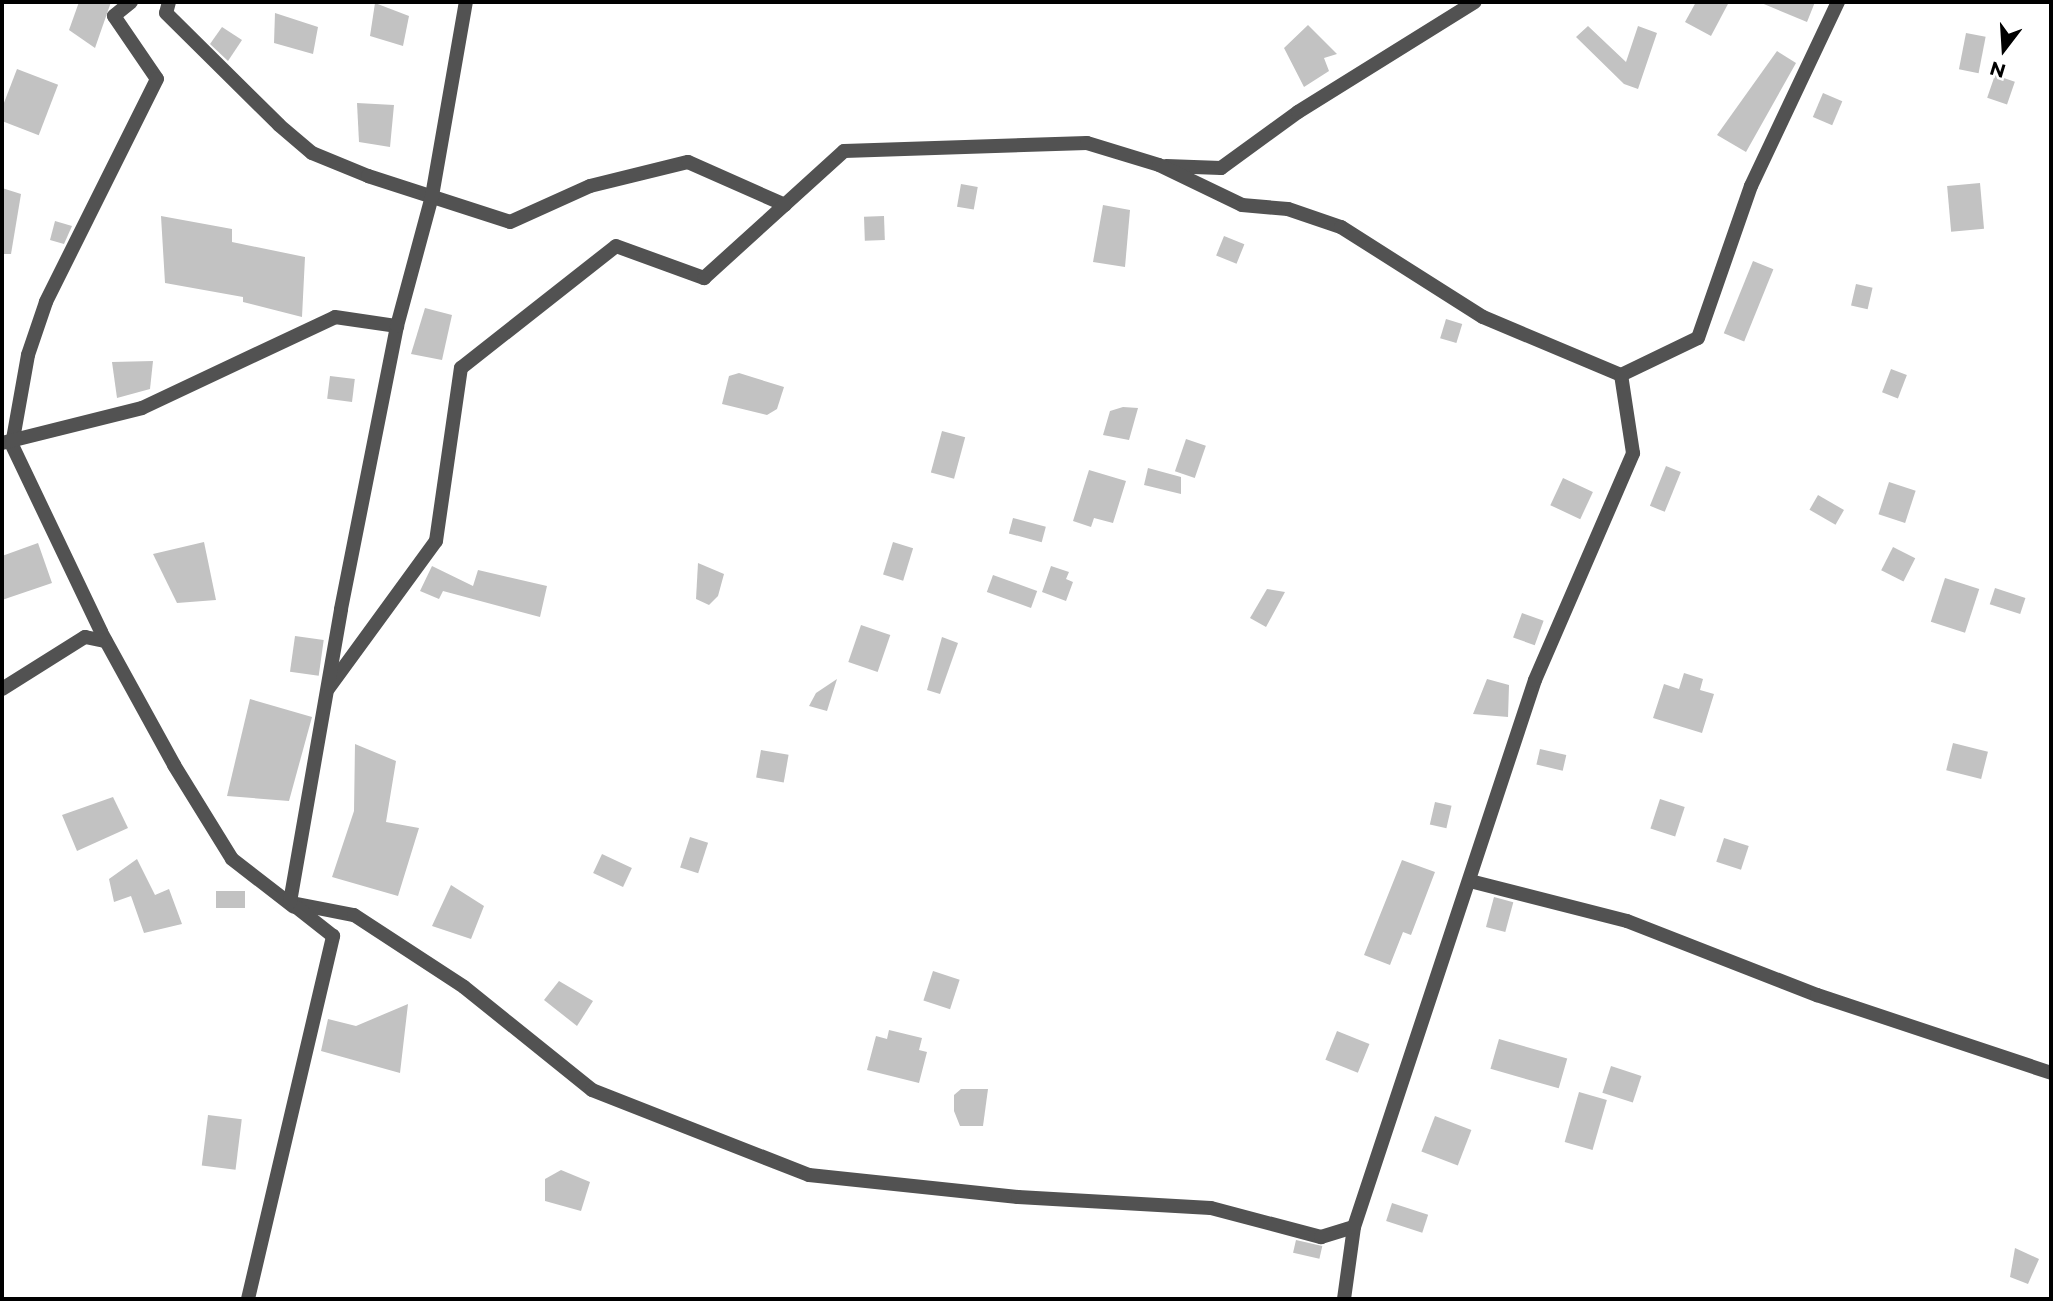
<!DOCTYPE html>
<style>
body{margin:0}
#map{position:relative;width:2053px;height:1301px;overflow:hidden;background:#fff;font-family:Montserrat,sans-serif}
div>[style]{position:absolute}
[style*='--x']{left:calc(var(--x)*1px);top:calc(var(--y)*1px);width:calc(var(--w)*1px);rotate:calc(var(--a)*1deg)}
.building>*{inset:0;background:#c2c2c2;transform-origin:0 0}
.street>*{height:14px;margin:-7px;padding:0 7px;transform-origin:7px;border-radius:7px;background:#525252}
span{translate:-50% -50%;white-space:nowrap;text-align:center;line-height:1.15;-webkit-text-stroke:6px #fff;paint-order:stroke}
.frame{position:absolute;inset:0;border:4px solid #000;pointer-events:none}
.north{position:absolute;left:1969px;top:14px;width:70px;height:70px;-webkit-text-stroke:5px #fff;paint-order:stroke;rotate:197deg;font-size:19px;font-weight:700;line-height:28px;text-align:center;color:#000}
.north::after{content:'';display:block;margin:auto;width:24px;height:32px;background:#000;clip-path:polygon(50% 0,100% 100%,50% 72%,0 100%)}
</style>
<div id="map">
<div class="building">
<div style="clip-path:polygon(79px 2px,111px 2px,95px 48px,69px 30px)"></div>
<div style="clip-path:polygon(1696px 2px,1729px 2px,1711px 36px,1685px 22px)"></div>
<div style="clip-path:polygon(1759px 2px,1815px 2px,1807px 22px)"></div>
<div style="clip-path:polygon(375px 3px,409px 16px,403px 46px,370px 36px)"></div>
<div style="clip-path:polygon(275px 13px,318px 27px,313px 54px,274px 43px)"></div>
<div style="clip-path:polygon(1308px 25px,1337px 54px,1324px 58px,1329px 71px,1304px 87px,1284px 48px)"></div>
<div style="clip-path:polygon(1588px 26px,1626px 62px,1638px 26px,1657px 33px,1638px 89px,1624px 84px,1576px 37px)"></div>
<div style="clip-path:polygon(222px 27px,242px 40px,228px 61px,210px 44px)"></div>
<div style="left:1966px;top:33px;width:20px;height:37px;rotate:11deg"></div>
<div style="clip-path:polygon(1777px 51px,1796px 63px,1746px 152px,1717px 135px)"></div>
<div style="left:17px;top:69px;width:44px;height:54px;rotate:21deg"></div>
<div style="left:1995px;top:75px;width:21px;height:24px;rotate:19deg"></div>
<div style="left:1823px;top:93px;width:21px;height:26px;rotate:23deg"></div>
<div style="clip-path:polygon(357px 103px,394px 105px,390px 147px,359px 142px)"></div>
<div style="left:1980px;top:183px;width:46px;height:33px;rotate:85deg"></div>
<div style="left:961px;top:184px;width:17px;height:23px;rotate:10deg"></div>
<div style="clip-path:polygon(2px 188px,21px 194px,11px 254px,2px 254px)"></div>
<div style="clip-path:polygon(1103px 205px,1130px 210px,1125px 267px,1093px 262px)"></div>
<div style="clip-path:polygon(161px 216px,232px 229px,232px 242px,305px 257px,302px 317px,243px 302px,243px 297px,165px 283px)"></div>
<div style="left:884px;top:216px;width:24px;height:20px;rotate:88deg"></div>
<div style="clip-path:polygon(55px 221px,72px 226px,64px 244px,50px 240px)"></div>
<div style="left:1224px;top:236px;width:22px;height:21px;rotate:22deg"></div>
<div style="left:1753px;top:261px;width:22px;height:78px;rotate:22deg"></div>
<div style="left:1856px;top:284px;width:17px;height:22px;rotate:13deg"></div>
<div style="clip-path:polygon(425px 308px,452px 315px,442px 360px,411px 354px)"></div>
<div style="left:1446px;top:319px;width:17px;height:20px;rotate:17deg"></div>
<div style="clip-path:polygon(153px 361px,150px 389px,117px 398px,112px 362px)"></div>
<div style="left:1891px;top:369px;width:17px;height:25px;rotate:21deg"></div>
<div style="clip-path:polygon(739px 373px,784px 387px,777px 409px,767px 415px,722px 404px,729px 376px)"></div>
<div style="left:330px;top:376px;width:25px;height:23px;rotate:7deg"></div>
<div style="clip-path:polygon(1123px 407px,1138px 408px,1129px 440px,1103px 435px,1110px 411px)"></div>
<div style="left:942px;top:431px;width:24px;height:43px;rotate:15deg"></div>
<div style="left:1186px;top:439px;width:21px;height:34px;rotate:19deg"></div>
<div style="left:1666px;top:466px;width:16px;height:43px;rotate:22deg"></div>
<div style="clip-path:polygon(1148px 468px,1181px 477px,1181px 494px,1144px 485px)"></div>
<div style="clip-path:polygon(1089px 470px,1126px 481px,1113px 523px,1094px 518px,1091px 527px,1073px 521px)"></div>
<div style="left:1563px;top:478px;width:33px;height:30px;rotate:25deg"></div>
<div style="left:1889px;top:482px;width:28px;height:34px;rotate:18deg"></div>
<div style="left:1818px;top:495px;width:30px;height:17px;rotate:30deg"></div>
<div style="left:1013px;top:518px;width:34px;height:16px;rotate:15deg"></div>
<div style="clip-path:polygon(204px 542px,216px 600px,177px 603px,153px 554px)"></div>
<div style="left:893px;top:542px;width:21px;height:34px;rotate:17deg"></div>
<div style="clip-path:polygon(38px 543px,52px 583px,2px 600px,2px 556px)"></div>
<div style="left:1893px;top:547px;width:25px;height:26px;rotate:27deg"></div>
<div style="clip-path:polygon(698px 563px,724px 574px,718px 596px,709px 605px,696px 599px)"></div>
<div style="clip-path:polygon(432px 566px,473px 586px,478px 570px,547px 586px,540px 617px,443px 591px,439px 599px,420px 591px)"></div>
<div style="clip-path:polygon(1051px 566px,1069px 572px,1066px 579px,1073px 582px,1066px 601px,1042px 592px)"></div>
<div style="left:993px;top:575px;width:47px;height:18px;rotate:20deg"></div>
<div style="left:1945px;top:578px;width:36px;height:46px;rotate:18deg"></div>
<div style="left:1995px;top:588px;width:32px;height:17px;rotate:18deg"></div>
<div style="clip-path:polygon(1267px 589px,1285px 592px,1266px 627px,1250px 618px)"></div>
<div style="left:1522px;top:613px;width:23px;height:26px;rotate:20deg"></div>
<div style="left:861px;top:625px;width:31px;height:39px;rotate:19deg"></div>
<div style="left:295px;top:636px;width:29px;height:36px;rotate:8deg"></div>
<div style="clip-path:polygon(942px 637px,958px 643px,940px 694px,927px 690px)"></div>
<div style="clip-path:polygon(1684px 673px,1703px 679px,1700px 690px,1714px 694px,1702px 733px,1653px 718px,1664px 684px,1679px 689px)"></div>
<div style="clip-path:polygon(837px 679px,827px 711px,809px 706px,816px 693px)"></div>
<div style="clip-path:polygon(1487px 679px,1509px 685px,1508px 717px,1473px 714px)"></div>
<div style="clip-path:polygon(250px 699px,312px 717px,289px 801px,227px 796px)"></div>
<div style="left:1953px;top:743px;width:36px;height:28px;rotate:14deg"></div>
<div style="clip-path:polygon(355px 744px,396px 761px,386px 822px,419px 828px,398px 896px,332px 877px,354px 811px)"></div>
<div style="left:1540px;top:749px;width:27px;height:16px;rotate:13deg"></div>
<div style="left:761px;top:750px;width:28px;height:28px;rotate:10deg"></div>
<div style="clip-path:polygon(113px 797px,128px 828px,77px 851px,62px 815px)"></div>
<div style="left:1660px;top:799px;width:26px;height:31px;rotate:18deg"></div>
<div style="left:1435px;top:802px;width:17px;height:23px;rotate:13deg"></div>
<div style="left:690px;top:837px;width:19px;height:32px;rotate:18deg"></div>
<div style="left:1724px;top:838px;width:26px;height:25px;rotate:18deg"></div>
<div style="left:602px;top:854px;width:33px;height:21px;rotate:25deg"></div>
<div style="clip-path:polygon(137px 859px,155px 895px,169px 889px,182px 924px,144px 933px,131px 896px,114px 902px,109px 879px)"></div>
<div style="clip-path:polygon(1402px 860px,1435px 872px,1411px 935px,1403px 932px,1390px 965px,1364px 955px)"></div>
<div style="clip-path:polygon(451px 885px,484px 906px,471px 939px,432px 926px)"></div>
<div style="left:216px;top:891px;width:29px;height:17px"></div>
<div style="left:1494px;top:897px;width:20px;height:31px;rotate:15deg"></div>
<div style="left:933px;top:971px;width:28px;height:31px;rotate:18deg"></div>
<div style="clip-path:polygon(559px 981px,593px 1001px,577px 1026px,544px 1000px)"></div>
<div style="clip-path:polygon(408px 1004px,400px 1073px,321px 1051px,328px 1019px,356px 1026px)"></div>
<div style="clip-path:polygon(889px 1030px,922px 1038px,919px 1050px,927px 1052px,919px 1083px,867px 1070px,876px 1036px,887px 1039px)"></div>
<div style="left:1337px;top:1031px;width:35px;height:31px;rotate:22deg"></div>
<div style="left:1499px;top:1039px;width:71px;height:31px;rotate:16deg"></div>
<div style="left:1611px;top:1066px;width:32px;height:28px;rotate:18deg"></div>
<div style="clip-path:polygon(961px 1089px,988px 1089px,983px 1126px,960px 1126px,954px 1111px,954px 1095px)"></div>
<div style="left:1579px;top:1092px;width:29px;height:52px;rotate:16deg"></div>
<div style="left:208px;top:1115px;width:34px;height:51px;rotate:7deg"></div>
<div style="left:1435px;top:1116px;width:39px;height:38px;rotate:21deg"></div>
<div style="clip-path:polygon(561px 1170px,590px 1182px,581px 1211px,545px 1201px,545px 1179px)"></div>
<div style="left:1392px;top:1203px;width:38px;height:19px;rotate:18deg"></div>
<div style="left:1296px;top:1240px;width:27px;height:13px;rotate:13deg"></div>
<div style="clip-path:polygon(2015px 1248px,2039px 1259px,2028px 1284px,2010px 1277px)"></div>
</div>
<div class="street">
<div style="--x:131;--y:2;--w:22;--a:141"></div>
<div style="--x:114;--y:16;--w:76;--a:55.7"></div>
<div style="--x:157;--y:79;--w:249;--a:116.5"></div>
<div style="--x:46;--y:302;--w:56;--a:108.8"></div>
<div style="--x:28;--y:355;--w:91;--a:100.1"></div>
<div style="--x:12;--y:445;--w:207;--a:64.5"></div>
<div style="--x:101;--y:632;--w:152;--a:61.2"></div>
<div style="--x:174;--y:765;--w:110;--a:58.3"></div>
<div style="--x:232;--y:859;--w:78;--a:37.7"></div>
<div style="--x:169;--y:2;--w:11;--a:105"></div>
<div style="--x:166;--y:13;--w:159;--a:44.7"></div>
<div style="--x:279;--y:125;--w:43;--a:40.3"></div>
<div style="--x:312;--y:153;--w:61;--a:22.3"></div>
<div style="--x:368;--y:176;--w:149;--a:17.9"></div>
<div style="--x:510;--y:222;--w:88;--a:-24.2"></div>
<div style="--x:590;--y:186;--w:101;--a:-13.8"></div>
<div style="--x:688;--y:162;--w:106;--a:23.9"></div>
<div style="--x:1166;--y:166;--w:55;--a:2.1"></div>
<div style="--x:1221;--y:168;--w:95;--a:-36"></div>
<div style="--x:1298;--y:112;--w:208;--a:-31.9"></div>
<div style="--x:2;--y:443;--w:144;--a:-14"></div>
<div style="--x:142;--y:408;--w:213;--a:-25.2"></div>
<div style="--x:335;--y:317;--w:63;--a:8.3"></div>
<div style="--x:2;--y:689;--w:98;--a:-32.1"></div>
<div style="--x:85;--y:637;--w:21;--a:11"></div>
<div style="--x:328;--y:689;--w:183;--a:-53.9"></div>
<div style="--x:436;--y:541;--w:175;--a:-81.8"></div>
<div style="--x:461;--y:368;--w:197;--a:-38.2"></div>
<div style="--x:616;--y:246;--w:94;--a:20"></div>
<div style="--x:704;--y:278;--w:189;--a:-42.2"></div>
<div style="--x:844;--y:151;--w:243;--a:-1.9"></div>
<div style="--x:1087;--y:143;--w:75;--a:17"></div>
<div style="--x:1159;--y:165;--w:92;--a:25.7"></div>
<div style="--x:1242;--y:205;--w:46;--a:5"></div>
<div style="--x:1288;--y:209;--w:56;--a:18.8"></div>
<div style="--x:1341;--y:227;--w:168;--a:32.4"></div>
<div style="--x:1483;--y:317;--w:150;--a:22.8"></div>
<div style="--x:1470;--y:881;--w:162;--a:14.3"></div>
<div style="--x:1627;--y:921;--w:204;--a:21.3"></div>
<div style="--x:1817;--y:995;--w:247;--a:18.4"></div>
<div style="--x:292;--y:903;--w:63;--a:11"></div>
<div style="--x:354;--y:915;--w:131;--a:33.2"></div>
<div style="--x:464;--y:987;--w:164;--a:38.8"></div>
<div style="--x:592;--y:1090;--w:233;--a:21.4"></div>
<div style="--x:809;--y:1175;--w:210;--a:6"></div>
<div style="--x:1018;--y:1197;--w:193;--a:3.3"></div>
<div style="--x:1211;--y:1208;--w:114;--a:14.8"></div>
<div style="--x:1321;--y:1237;--w:34;--a:-17"></div>
<div style="--x:1354;--y:1227;--w:73;--a:97.9"></div>
<div style="--x:1354;--y:1227;--w:576;--a:-71.69"></div>
<div style="--x:1535;--y:680;--w:247;--a:-66.6"></div>
<div style="--x:1633;--y:453;--w:79;--a:-98.7"></div>
<div style="--x:1621;--y:375;--w:85;--a:-25.7"></div>
<div style="--x:1698;--y:338;--w:161;--a:-70.8"></div>
<div style="--x:1751;--y:186;--w:204;--a:-64.7"></div>
<div style="--x:248;--y:1299;--w:373;--a:-76.8"></div>
<div style="--x:333;--y:936;--w:55;--a:-141.7"></div>
<div style="--x:290;--y:902;--w:297;--a:-80.1"></div>
<div style="--x:341;--y:609;--w:288;--a:-78.8"></div>
<div style="--x:397;--y:326;--w:135;--a:-74.9"></div>
<div style="--x:432;--y:196;--w:197;--a:-80.1"></div>
</div>
<div class="frame"></div>
<div class="north">N</div>
</div>
